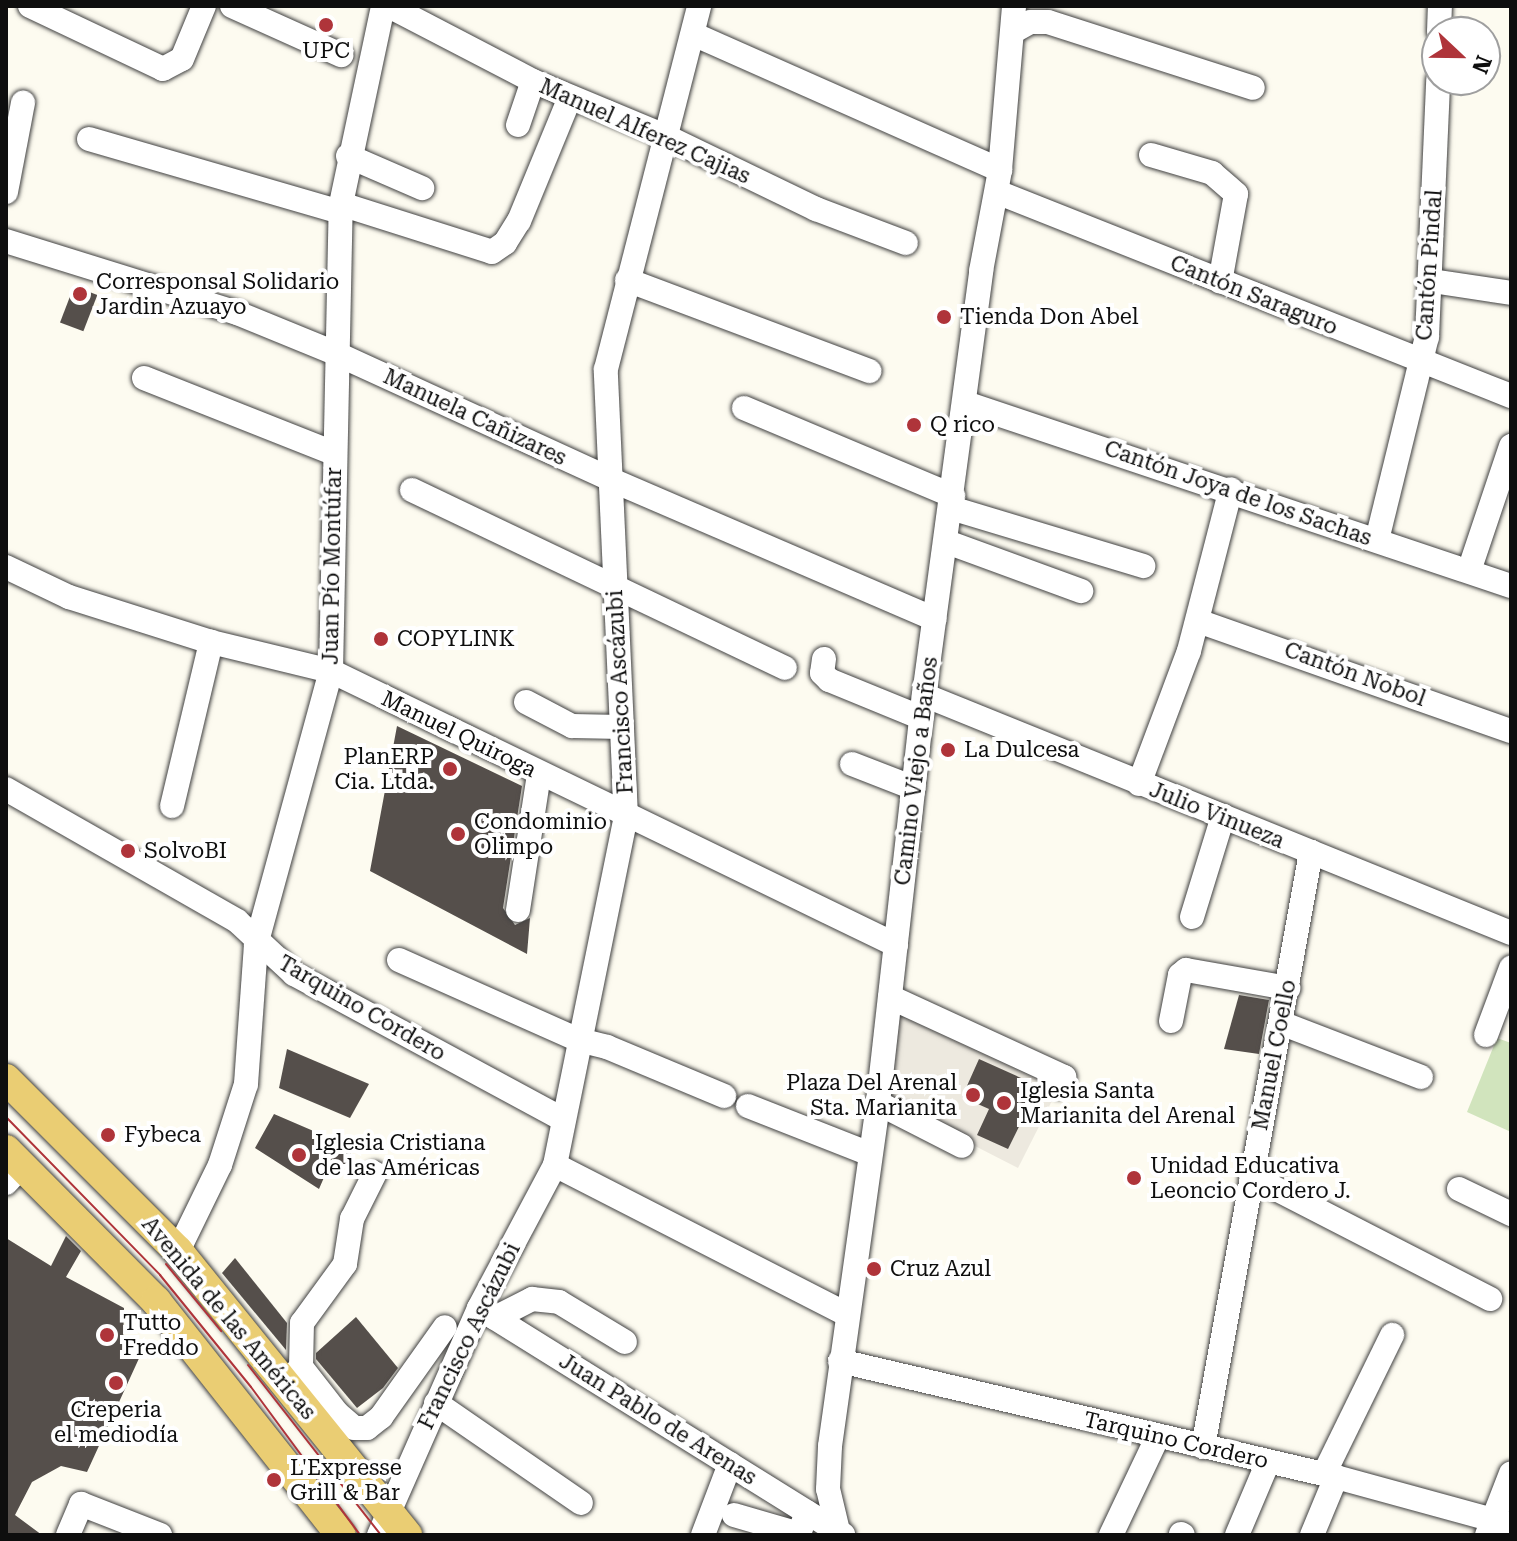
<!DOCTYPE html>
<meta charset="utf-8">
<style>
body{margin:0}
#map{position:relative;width:1517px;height:1541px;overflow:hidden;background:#fdfbf0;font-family:"Roboto Serif",serif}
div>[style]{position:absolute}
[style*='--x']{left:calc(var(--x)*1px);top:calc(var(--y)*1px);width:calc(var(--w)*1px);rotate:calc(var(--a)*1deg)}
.green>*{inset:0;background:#d1e4bd}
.plaza>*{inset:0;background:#ede9df}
.building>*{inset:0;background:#554f4b;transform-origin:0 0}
.roads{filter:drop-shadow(0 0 2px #414141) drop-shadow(0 0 2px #414141)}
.minor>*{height:24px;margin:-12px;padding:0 12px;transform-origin:12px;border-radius:12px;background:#fff}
.major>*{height:30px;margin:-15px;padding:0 15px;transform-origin:15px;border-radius:15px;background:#eacd73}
.tram>*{height:2px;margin:-1px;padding:0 1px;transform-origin:1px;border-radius:1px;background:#af343a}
.dots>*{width:22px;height:22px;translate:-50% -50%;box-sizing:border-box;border:4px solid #fff;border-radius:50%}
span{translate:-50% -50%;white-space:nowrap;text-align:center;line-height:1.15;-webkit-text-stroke:8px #fff;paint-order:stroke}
.poi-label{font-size:22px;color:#0e0e0e}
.left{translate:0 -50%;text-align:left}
.right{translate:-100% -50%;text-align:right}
.street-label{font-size:22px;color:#0e0e0e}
.frame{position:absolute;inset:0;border:8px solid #0e0e0e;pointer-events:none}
.north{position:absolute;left:1421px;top:16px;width:80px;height:80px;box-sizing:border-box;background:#fff;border:2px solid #9f9f9f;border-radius:50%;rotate:112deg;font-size:22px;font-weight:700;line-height:32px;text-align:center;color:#0e0e0e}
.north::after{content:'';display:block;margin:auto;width:28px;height:36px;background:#af343a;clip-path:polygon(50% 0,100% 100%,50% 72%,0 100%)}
</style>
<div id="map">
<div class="green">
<div style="clip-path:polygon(1497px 1038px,1511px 1043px,1511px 1132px,1467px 1112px)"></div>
</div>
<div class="plaza">
<div style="clip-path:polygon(900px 1013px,1059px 1087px,1018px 1168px,889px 1102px)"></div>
</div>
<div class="building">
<div style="left:74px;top:286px;width:25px;height:39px;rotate:21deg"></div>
<div style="clip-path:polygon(397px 726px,522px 786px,503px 908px,515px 925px,530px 918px,527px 954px,370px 871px)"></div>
<div style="clip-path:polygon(1239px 995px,1269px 1000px,1259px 1054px,1224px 1049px)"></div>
<div style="clip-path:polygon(287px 1049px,369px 1084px,350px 1118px,279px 1088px)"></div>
<div style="clip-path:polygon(979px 1059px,1039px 1086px,1008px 1149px,977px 1135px,989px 1109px,962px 1097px)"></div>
<div style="clip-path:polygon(274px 1114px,353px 1148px,346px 1166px,332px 1159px,319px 1189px,255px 1148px)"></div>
<div style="clip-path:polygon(66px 1236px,81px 1251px,66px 1277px,124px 1308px,123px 1346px,141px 1354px,87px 1472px,61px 1466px,32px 1482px,15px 1515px,42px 1535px,6px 1535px,6px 1238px,51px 1266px)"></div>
<div style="clip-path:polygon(235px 1258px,287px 1323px,286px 1350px,222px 1273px)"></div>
<div style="clip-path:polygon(356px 1317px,398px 1368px,383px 1388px,357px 1408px,316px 1359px,316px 1353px)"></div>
</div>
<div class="roads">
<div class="minor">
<div style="--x:30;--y:6;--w:147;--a:25.3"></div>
<div style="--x:163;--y:69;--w:21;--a:-28"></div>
<div style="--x:182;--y:59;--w:57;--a:-67.5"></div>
<div style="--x:232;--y:6;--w:120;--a:24.2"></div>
<div style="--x:389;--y:6;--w:162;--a:27.5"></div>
<div style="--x:533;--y:81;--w:143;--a:22.6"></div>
<div style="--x:665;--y:136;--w:168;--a:25.8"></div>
<div style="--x:816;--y:209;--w:96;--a:20.7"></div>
<div style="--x:1014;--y:31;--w:18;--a:-29"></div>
<div style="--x:1030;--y:22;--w:18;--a:0"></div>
<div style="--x:1048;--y:22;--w:215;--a:17.8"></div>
<div style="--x:1439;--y:32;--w:26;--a:-88"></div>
<div style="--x:693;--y:34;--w:336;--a:23.9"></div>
<div style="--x:518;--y:125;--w:46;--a:-71.2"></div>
<div style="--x:89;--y:139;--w:261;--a:16.2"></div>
<div style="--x:1151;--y:155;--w:64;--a:16.4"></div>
<div style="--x:1212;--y:173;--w:32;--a:41"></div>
<div style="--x:1236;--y:194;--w:89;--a:100.3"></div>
<div style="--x:348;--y:156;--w:81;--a:23.4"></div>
<div style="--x:6;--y:192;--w:91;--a:-79.2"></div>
<div style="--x:997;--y:192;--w:553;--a:21.65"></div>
<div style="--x:341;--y:204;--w:158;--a:17.6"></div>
<div style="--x:492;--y:252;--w:16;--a:-35"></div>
<div style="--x:505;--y:243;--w:26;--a:-58"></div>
<div style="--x:519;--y:221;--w:134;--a:-67.6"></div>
<div style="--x:6;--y:241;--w:242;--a:17.3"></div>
<div style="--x:237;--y:313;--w:106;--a:22.2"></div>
<div style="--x:335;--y:353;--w:307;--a:24.6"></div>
<div style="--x:614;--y:481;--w:349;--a:23.3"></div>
<div style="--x:627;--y:280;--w:259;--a:20.6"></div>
<div style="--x:1432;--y:281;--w:80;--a:8.6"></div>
<div style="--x:144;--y:378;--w:203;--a:21.6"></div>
<div style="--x:965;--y:403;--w:576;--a:18.53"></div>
<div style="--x:744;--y:408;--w:227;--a:22.8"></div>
<div style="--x:412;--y:490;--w:413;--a:25.5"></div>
<div style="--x:951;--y:508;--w:201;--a:16.8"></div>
<div style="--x:1377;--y:540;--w:209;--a:-76.2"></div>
<div style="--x:1427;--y:337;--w:257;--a:-87.5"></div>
<div style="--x:947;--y:542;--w:143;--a:20.1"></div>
<div style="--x:6;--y:567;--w:70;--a:25.5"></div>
<div style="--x:69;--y:597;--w:149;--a:17.6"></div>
<div style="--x:211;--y:642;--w:123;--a:13.6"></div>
<div style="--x:331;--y:671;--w:628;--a:25.87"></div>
<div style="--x:1469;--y:571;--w:132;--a:-71.4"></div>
<div style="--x:1198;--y:621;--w:332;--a:19.4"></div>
<div style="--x:824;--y:659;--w:14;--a:98"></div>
<div style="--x:822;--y:673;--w:10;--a:45"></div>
<div style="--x:829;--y:680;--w:100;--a:22.2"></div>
<div style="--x:924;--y:695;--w:633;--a:22.07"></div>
<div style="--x:526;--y:702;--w:52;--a:27.6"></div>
<div style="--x:572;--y:726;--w:50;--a:1.1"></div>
<div style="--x:852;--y:764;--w:66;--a:21.2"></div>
<div style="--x:1139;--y:784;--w:142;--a:-69.4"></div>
<div style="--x:1189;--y:651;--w:167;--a:-75.5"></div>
<div style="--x:6;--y:789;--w:266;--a:29.7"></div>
<div style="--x:237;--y:921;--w:78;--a:42.9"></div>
<div style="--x:294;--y:974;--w:305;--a:28.4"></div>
<div style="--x:172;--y:806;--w:169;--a:-76.6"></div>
<div style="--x:518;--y:910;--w:138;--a:-81.2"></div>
<div style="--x:1192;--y:917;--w:106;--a:-72.9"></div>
<div style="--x:399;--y:960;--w:197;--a:24"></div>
<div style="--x:579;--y:1040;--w:29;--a:14"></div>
<div style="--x:607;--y:1047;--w:127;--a:22.7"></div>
<div style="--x:890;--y:997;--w:192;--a:24.7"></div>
<div style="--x:1064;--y:1077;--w:11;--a:117"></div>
<div style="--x:1171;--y:1021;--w:47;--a:-78.9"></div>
<div style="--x:1180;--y:975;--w:8;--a:-40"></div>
<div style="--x:1186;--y:970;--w:104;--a:10"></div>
<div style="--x:1281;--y:1023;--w:150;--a:21.1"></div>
<div style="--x:1486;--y:1035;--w:72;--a:-69.5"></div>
<div style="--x:878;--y:1103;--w:94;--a:27.1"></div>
<div style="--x:748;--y:1106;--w:131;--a:21.5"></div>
<div style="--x:555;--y:1165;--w:327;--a:27.1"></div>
<div style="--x:1251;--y:1176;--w:269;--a:27.2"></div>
<div style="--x:6;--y:1183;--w:25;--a:-47"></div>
<div style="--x:1459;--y:1189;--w:58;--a:25.7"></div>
<div style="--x:178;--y:1251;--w:96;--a:-64"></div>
<div style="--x:220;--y:1165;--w:85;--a:-72.2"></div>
<div style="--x:246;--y:1084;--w:139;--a:-85.9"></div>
<div style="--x:256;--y:945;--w:284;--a:-74.7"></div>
<div style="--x:331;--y:671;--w:467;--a:-88.8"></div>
<div style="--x:341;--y:204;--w:202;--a:-78"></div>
<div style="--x:479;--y:1308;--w:429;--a:31.9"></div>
<div style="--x:495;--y:1318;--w:42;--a:-27.2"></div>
<div style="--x:532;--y:1299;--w:27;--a:6"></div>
<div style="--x:559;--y:1302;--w:77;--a:31.2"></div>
<div style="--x:840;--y:1361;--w:509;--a:13.16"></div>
<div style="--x:1336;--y:1477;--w:181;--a:15.3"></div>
<div style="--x:301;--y:1367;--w:58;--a:52"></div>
<div style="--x:337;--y:1413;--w:23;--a:41"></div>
<div style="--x:354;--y:1428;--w:13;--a:0"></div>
<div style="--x:367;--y:1428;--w:18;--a:-38"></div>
<div style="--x:381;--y:1417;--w:110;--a:-54.6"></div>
<div style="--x:285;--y:1384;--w:23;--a:-47"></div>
<div style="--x:301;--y:1367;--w:44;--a:-88.7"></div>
<div style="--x:302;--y:1323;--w:73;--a:-53.9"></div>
<div style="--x:345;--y:1264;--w:46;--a:-81.2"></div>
<div style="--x:352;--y:1219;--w:51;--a:-63.4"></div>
<div style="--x:436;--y:1403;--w:176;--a:34.6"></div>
<div style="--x:1203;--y:1447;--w:605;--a:-79.71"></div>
<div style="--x:1324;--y:1474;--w:155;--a:-63.9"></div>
<div style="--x:734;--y:1515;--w:68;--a:16.3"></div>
<div style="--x:799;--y:1534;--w:23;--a:-70"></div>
<div style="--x:1181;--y:1534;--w:2;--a:27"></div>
<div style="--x:68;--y:1535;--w:34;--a:-67"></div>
<div style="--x:81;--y:1504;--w:85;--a:21.4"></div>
<div style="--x:379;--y:1535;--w:248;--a:-66.2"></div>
<div style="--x:479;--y:1308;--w:162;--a:-62"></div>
<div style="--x:555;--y:1165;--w:355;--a:-78.5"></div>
<div style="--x:626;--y:817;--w:448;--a:-92.6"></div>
<div style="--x:606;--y:369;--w:375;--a:-75.6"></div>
<div style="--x:703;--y:1535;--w:76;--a:-69.2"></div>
<div style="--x:839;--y:1535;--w:47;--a:-103.4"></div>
<div style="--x:828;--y:1489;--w:43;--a:-87.3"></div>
<div style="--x:830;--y:1446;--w:346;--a:-82"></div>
<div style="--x:878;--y:1103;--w:411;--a:-83.6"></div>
<div style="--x:924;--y:695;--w:428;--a:-82.3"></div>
<div style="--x:981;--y:271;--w:103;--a:-79.3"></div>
<div style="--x:1000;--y:170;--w:165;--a:-85.1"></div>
<div style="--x:1111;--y:1535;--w:110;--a:-64.6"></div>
<div style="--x:1237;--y:1535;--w:79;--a:-67"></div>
<div style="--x:1312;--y:1535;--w:63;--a:-67.5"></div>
<div style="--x:1487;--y:1535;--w:66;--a:-68.8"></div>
</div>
<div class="major">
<div style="--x:6;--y:1079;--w:243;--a:45"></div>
<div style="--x:178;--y:1251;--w:365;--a:51.1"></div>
<div style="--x:6;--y:1150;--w:213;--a:45.2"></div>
<div style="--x:156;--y:1301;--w:298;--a:51.7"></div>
</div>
</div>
<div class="tram">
<div style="--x:6;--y:1117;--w:221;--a:45.7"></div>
<div style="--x:160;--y:1275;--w:144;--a:50.9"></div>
<div style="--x:251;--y:1387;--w:184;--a:53.6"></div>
<div style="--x:166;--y:1264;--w:87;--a:50.6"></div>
<div style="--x:248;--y:1365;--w:216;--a:52"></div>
</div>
<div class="dots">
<div style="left:326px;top:25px;background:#af343a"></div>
<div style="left:80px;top:294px;background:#af343a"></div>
<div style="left:944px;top:317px;background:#af343a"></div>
<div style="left:914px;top:425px;background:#af343a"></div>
<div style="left:381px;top:639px;background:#af343a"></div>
<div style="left:948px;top:750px;background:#af343a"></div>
<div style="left:450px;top:769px;background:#af343a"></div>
<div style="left:458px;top:834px;background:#af343a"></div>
<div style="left:128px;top:851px;background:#af343a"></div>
<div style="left:973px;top:1095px;background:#af343a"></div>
<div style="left:1004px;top:1103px;background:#af343a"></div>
<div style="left:108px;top:1135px;background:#af343a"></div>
<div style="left:299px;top:1155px;background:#af343a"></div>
<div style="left:1134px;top:1178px;background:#af343a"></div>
<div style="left:874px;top:1269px;background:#af343a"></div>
<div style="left:107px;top:1335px;background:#af343a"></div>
<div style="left:116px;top:1383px;background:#af343a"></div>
<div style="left:274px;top:1480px;background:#af343a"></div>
</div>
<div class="poi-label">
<span style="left:326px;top:51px">UPC</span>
<span class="left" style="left:96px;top:294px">Corresponsal Solidario<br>Jardin Azuayo</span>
<span class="left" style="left:960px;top:317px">Tienda Don Abel</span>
<span class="left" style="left:930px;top:425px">Q rico</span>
<span class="left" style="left:397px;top:639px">COPYLINK</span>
<span class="left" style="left:964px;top:750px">La Dulcesa</span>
<span class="right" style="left:434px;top:769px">PlanERP<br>Cia. Ltda.</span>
<span class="left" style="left:474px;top:834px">Condominio<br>Olimpo</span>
<span class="left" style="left:144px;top:851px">SolvoBI</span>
<span class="right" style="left:957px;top:1095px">Plaza Del Arenal<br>Sta. Marianita</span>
<span class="left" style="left:1020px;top:1103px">Iglesia Santa<br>Marianita del Arenal</span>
<span class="left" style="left:124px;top:1135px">Fybeca</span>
<span class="left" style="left:315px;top:1155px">Iglesia Cristiana<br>de las Américas</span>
<span class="left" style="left:1150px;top:1178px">Unidad Educativa<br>Leoncio Cordero J.</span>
<span class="left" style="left:890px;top:1269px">Cruz Azul</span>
<span class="left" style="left:123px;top:1335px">Tutto<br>Freddo</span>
<span style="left:116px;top:1422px">Creperia<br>el mediodía</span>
<span class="left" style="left:290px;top:1480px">L'Expresse<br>Grill &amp; Bar</span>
</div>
<div class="street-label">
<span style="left:645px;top:131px;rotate:24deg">Manuel Alferez Cajias</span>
<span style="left:1429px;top:265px;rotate:-86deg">Cantón Pindal</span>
<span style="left:1254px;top:295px;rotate:22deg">Cantón Saraguro</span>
<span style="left:475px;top:417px;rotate:25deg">Manuela Cañizares</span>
<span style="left:1238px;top:493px;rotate:19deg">Cantón Joya de los Sachas</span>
<span style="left:332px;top:566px;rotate:-89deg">Juan Pío Montúfar</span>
<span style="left:1355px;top:674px;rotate:20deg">Cantón Nobol</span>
<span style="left:620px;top:692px;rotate:-93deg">Francisco Ascázubi</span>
<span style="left:459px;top:734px;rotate:26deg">Manuel Quiroga</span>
<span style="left:916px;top:771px;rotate:-83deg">Camino Viejo a Baños</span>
<span style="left:1217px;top:815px;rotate:22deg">Julio Vinueza</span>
<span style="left:362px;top:1008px;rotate:30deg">Tarquino Cordero</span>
<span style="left:1274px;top:1055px;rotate:-79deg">Manuel Coello</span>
<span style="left:229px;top:1318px;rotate:50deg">Avenida de las Américas</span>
<span style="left:469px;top:1336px;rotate:-64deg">Francisco Ascázubi</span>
<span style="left:658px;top:1419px;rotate:32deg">Juan Pablo de Arenas</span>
<span style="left:1176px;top:1440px;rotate:13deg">Tarquino Cordero</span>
</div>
<div class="frame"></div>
<div class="north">N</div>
</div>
